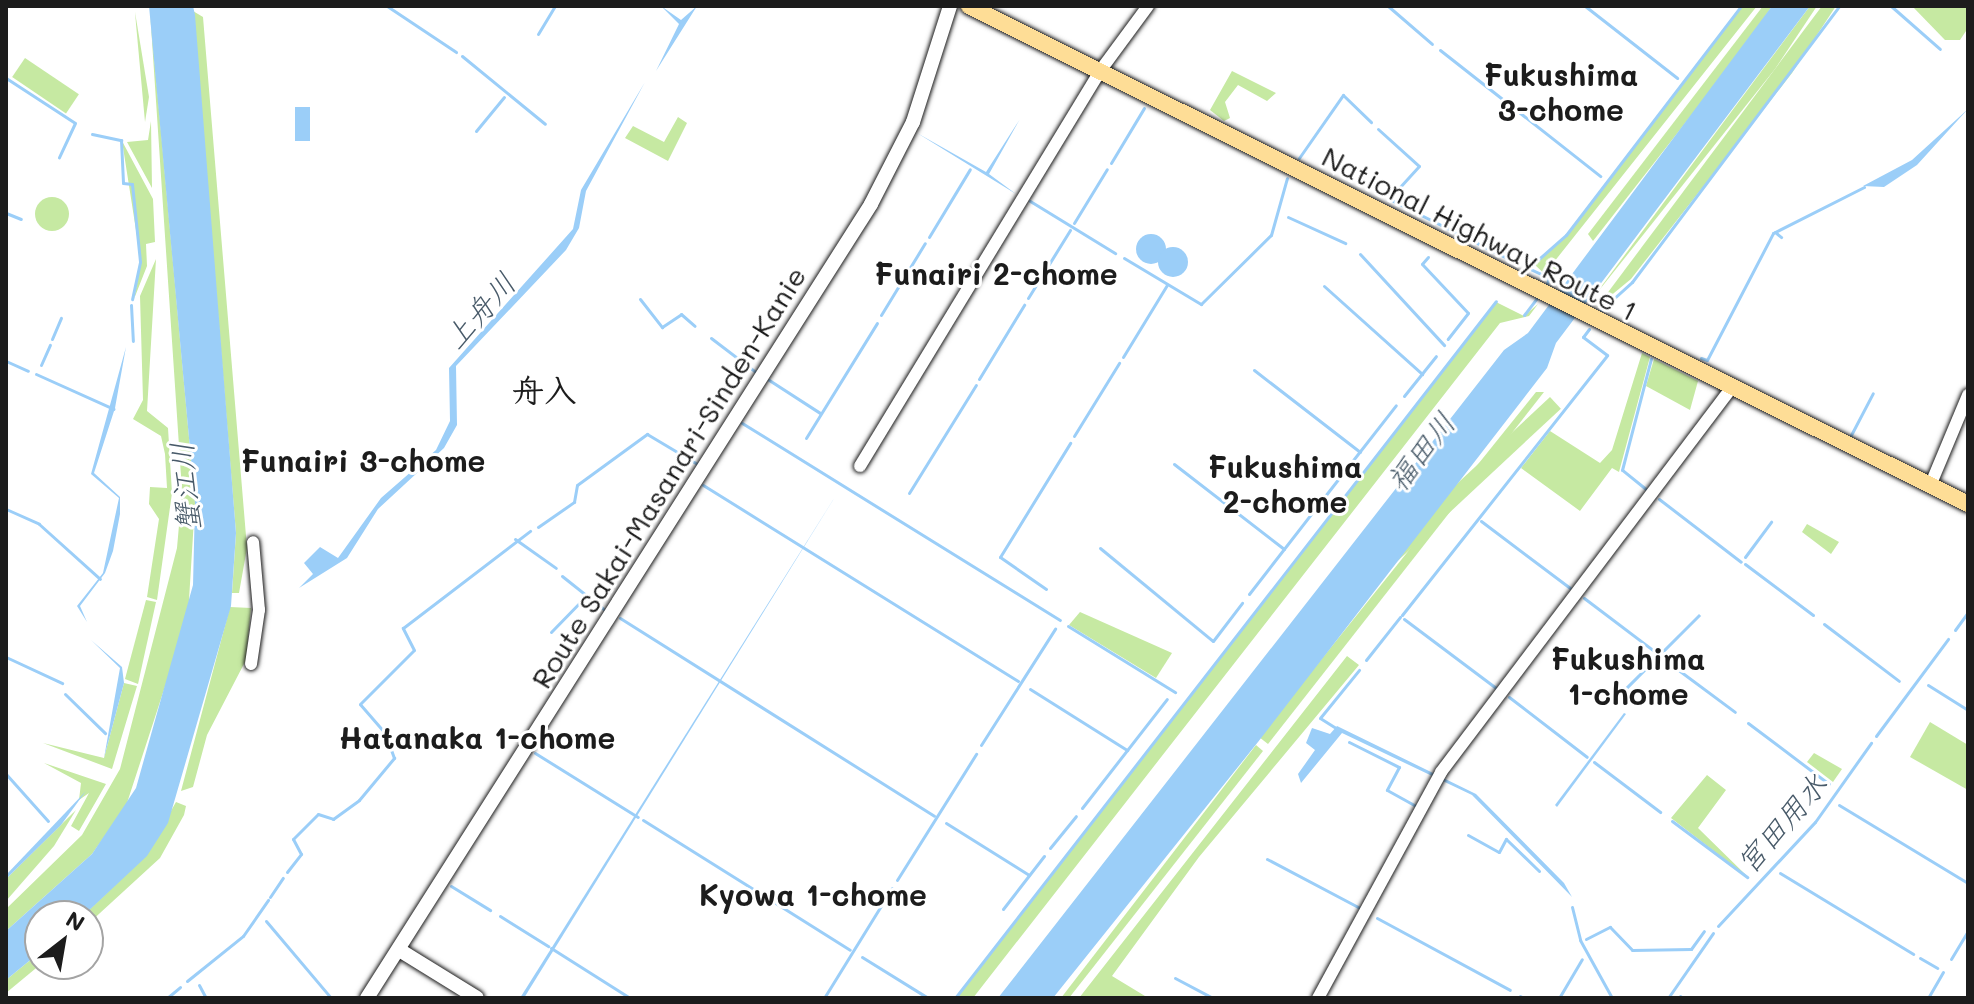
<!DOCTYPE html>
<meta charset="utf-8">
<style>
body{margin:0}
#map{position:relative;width:1974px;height:1004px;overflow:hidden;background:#fff;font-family:Mali,"Klee One",sans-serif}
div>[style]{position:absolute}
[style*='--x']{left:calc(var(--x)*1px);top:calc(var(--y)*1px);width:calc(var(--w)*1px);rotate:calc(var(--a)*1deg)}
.green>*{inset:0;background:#c6e9a2;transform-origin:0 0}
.round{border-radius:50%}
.water>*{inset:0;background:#9bcef8;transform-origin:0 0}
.stream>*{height:3px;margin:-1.5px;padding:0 1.5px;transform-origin:1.5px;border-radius:1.5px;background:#9bcef8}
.roads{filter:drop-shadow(0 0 2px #1c1c1c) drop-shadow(0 0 2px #1c1c1c)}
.tertiary>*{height:12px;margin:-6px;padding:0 6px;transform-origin:6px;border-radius:6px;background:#fff}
.secondary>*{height:14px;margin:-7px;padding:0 7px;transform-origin:7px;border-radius:7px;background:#fff}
.trunk>*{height:16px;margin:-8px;padding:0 8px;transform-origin:8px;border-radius:8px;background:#fedd96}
span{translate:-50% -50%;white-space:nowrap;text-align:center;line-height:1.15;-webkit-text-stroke:6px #fff;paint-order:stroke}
.street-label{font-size:28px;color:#1c1c1c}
.neighbourhood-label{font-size:30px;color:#1c1c1c;font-weight:700}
.water-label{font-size:30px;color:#485a69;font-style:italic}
.quarter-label{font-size:32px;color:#1c1c1c;font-weight:700}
.frame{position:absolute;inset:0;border:8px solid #1c1c1c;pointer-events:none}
.north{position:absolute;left:24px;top:900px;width:80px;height:80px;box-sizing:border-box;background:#fff;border:2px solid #a4a4a4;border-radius:50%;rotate:31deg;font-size:22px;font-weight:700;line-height:32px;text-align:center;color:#1c1c1c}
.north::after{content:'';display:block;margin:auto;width:28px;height:36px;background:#1c1c1c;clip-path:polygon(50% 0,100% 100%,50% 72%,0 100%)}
</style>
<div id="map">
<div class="green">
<div style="clip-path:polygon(1742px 6px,1757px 6px,1554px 262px,1560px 272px,1552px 281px,1534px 264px,1567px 236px)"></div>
<div style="clip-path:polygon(1763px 6px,1772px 6px,1747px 44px,1593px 241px,1588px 234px)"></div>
<div style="clip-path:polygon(1810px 6px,1817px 6px,1775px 69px,1589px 303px)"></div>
<div style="clip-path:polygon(1822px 6px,1836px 6px,1792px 73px,1631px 279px,1597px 307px)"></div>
<div style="clip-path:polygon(1912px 6px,1968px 6px,1968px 28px,1960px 40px,1945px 40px)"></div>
<div style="clip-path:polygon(150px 11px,195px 503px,188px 616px,126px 806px,92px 854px,6px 931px,6px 909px,82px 835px,120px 769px,177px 548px,182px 491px)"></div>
<div style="clip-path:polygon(193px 11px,203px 17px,247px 548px,239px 593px,232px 593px,236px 533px)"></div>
<div style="clip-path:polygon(135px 12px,149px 97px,145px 122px,136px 24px)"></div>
<div style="left:25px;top:58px;width:65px;height:23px;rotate:34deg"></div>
<div style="clip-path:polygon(1232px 71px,1276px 93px,1267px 101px,1238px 85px,1225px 102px,1230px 118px,1224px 121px,1210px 110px)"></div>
<div style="clip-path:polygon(678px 117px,687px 123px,668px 161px,625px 138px,633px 126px,664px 142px)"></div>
<div style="clip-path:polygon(151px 121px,152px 188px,127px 142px,148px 140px)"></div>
<div style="clip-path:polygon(122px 141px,153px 199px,155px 242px,146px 244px,147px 266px,134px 299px,141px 262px)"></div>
<div class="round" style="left:35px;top:197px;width:34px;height:34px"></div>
<div style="clip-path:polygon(156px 259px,147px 411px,168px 428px,172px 493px,157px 600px,147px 597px,159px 519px,149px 504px,150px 487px,167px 488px,165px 454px,161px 436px,133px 419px,143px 400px,140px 296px)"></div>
<div style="clip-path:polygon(1496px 302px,1524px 316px,1538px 304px,1529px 316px,1500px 323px,973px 998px,957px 998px)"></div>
<div style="clip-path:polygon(1642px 353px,1650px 357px,1619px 472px,1612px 468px,1580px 511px,1521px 468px,1550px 431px,1600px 463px,1612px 450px)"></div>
<div style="clip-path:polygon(1654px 359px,1698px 381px,1690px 410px,1646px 386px)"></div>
<div style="clip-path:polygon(1536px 392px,1544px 392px,1268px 744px,1259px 737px)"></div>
<div style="left:1550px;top:397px;width:16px;height:323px;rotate:47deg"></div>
<div style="clip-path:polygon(1807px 524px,1839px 542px,1831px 554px,1802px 532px)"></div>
<div style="clip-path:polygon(146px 600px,156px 602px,138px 684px,125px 679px)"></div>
<div style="clip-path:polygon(230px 607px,251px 608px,246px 660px,207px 735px,193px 787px,181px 791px)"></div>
<div style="clip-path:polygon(1080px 612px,1172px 653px,1156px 678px,1069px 625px)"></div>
<div style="clip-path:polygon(1347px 656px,1359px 665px,1199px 857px,1112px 976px,1145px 996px,1079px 998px)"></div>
<div style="clip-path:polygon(124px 683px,137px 686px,112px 769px,43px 743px,104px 758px)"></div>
<div style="clip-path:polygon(1930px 722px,1968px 745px,1968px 790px,1910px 757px)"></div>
<div style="clip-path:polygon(1256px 745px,1263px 751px,1069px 998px,1061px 998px)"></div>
<div style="clip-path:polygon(1814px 753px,1842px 769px,1833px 782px,1807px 762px)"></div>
<div style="clip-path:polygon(44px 763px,106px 784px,79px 831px,71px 826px,89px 793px,79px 800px,81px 783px)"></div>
<div style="clip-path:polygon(1707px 775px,1726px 790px,1698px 828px,1749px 878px,1671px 818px)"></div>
<div style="clip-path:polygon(176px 802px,186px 806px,184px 815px,160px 858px,88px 924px,83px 916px,146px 855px)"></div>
<div style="clip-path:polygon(76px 810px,54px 846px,6px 901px,6px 879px)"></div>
<div style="clip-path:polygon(40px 952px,41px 964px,6px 993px,6px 980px)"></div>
</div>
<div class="water">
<div style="clip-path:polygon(149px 6px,193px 6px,195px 15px,236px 533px,231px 606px,168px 823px,147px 856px,83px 916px,40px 916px,40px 952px,6px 980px,6px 931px,92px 854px,136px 788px,193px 585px,195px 503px)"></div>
<div style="clip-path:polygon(661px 6px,681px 20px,697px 6px,656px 71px,679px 24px)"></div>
<div style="clip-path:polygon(1772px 6px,1810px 6px,1556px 343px,1547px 368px,1258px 742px,1053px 998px,998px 998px,1504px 350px,1528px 333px)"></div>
<div style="clip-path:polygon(645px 82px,586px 191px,579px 228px,566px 250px,456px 366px,457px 425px,444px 448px,378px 509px,347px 558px,299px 588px,313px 574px,304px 563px,320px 547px,338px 558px,381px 498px,436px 450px,450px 421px,449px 368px,573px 229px,581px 190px)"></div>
<div style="left:295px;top:107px;width:15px;height:34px"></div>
<div style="clip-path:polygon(1968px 109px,1917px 165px,1884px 187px,1863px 186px,1912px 160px)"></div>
<div style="clip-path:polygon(1020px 119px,989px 174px,1016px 194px,917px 133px,986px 172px)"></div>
<div class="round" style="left:1136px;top:234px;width:30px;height:30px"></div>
<div class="round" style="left:1158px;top:247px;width:30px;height:30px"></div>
<div style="clip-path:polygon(126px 347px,115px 408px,94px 473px,120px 497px,120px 514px,113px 551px,105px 573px,80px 606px,87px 622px,77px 606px,103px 573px,119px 498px,91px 474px)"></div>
<div style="clip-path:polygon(838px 492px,524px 998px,520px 998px,635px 815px)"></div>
<div style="left:1699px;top:614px;width:3px;height:114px;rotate:45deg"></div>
<div style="clip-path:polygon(91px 640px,122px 667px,124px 683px,104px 758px,120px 668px)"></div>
<div style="clip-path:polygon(1624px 713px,1626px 714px,1557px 807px,1555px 805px)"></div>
<div style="clip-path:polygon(1337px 726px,1476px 794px,1564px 883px,1572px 897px,1472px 795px,1342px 733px,1301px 783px,1298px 774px,1315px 750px,1306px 743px,1312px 728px,1330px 734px)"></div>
<div style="clip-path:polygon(86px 791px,61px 825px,6px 879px,6px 875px)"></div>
</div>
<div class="stream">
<div style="--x:387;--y:6;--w:83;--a:33.7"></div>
<div style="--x:1388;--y:6;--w:58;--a:40.8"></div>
<div style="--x:1585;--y:6;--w:117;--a:38"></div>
<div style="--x:1891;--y:6;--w:65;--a:41.3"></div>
<div style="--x:538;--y:34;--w:33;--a:-59"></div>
<div style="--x:1440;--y:50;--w:204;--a:38.2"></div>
<div style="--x:462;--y:56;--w:107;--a:39.3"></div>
<div style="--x:6;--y:78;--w:82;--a:33.1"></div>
<div style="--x:75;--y:123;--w:38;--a:115"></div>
<div style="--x:1378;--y:129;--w:55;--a:42.1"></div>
<div style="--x:1419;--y:166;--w:45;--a:132.3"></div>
<div style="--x:1389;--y:199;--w:143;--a:26.6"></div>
<div style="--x:476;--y:131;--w:44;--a:-50.5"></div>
<div style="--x:92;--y:134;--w:30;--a:12"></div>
<div style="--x:121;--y:140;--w:43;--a:87.3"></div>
<div style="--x:123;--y:183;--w:9;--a:6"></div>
<div style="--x:132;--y:184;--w:78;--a:84.1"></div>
<div style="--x:140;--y:262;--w:38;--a:102"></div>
<div style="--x:1299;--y:158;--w:77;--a:-55.1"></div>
<div style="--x:1343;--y:95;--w:39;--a:44"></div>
<div style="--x:1111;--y:163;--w:64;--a:-59"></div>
<div style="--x:1030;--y:201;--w:100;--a:31.5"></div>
<div style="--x:6;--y:213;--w:16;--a:22"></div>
<div style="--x:1288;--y:217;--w:63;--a:24.5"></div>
<div style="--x:1074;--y:223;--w:63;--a:-58.6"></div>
<div style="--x:1775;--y:232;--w:8;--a:40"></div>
<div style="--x:929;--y:237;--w:79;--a:-58.9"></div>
<div style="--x:1360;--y:254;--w:124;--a:47.3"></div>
<div style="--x:1428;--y:257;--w:9;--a:131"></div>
<div style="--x:1422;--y:264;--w:67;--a:46.8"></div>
<div style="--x:1468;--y:313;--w:33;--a:128"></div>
<div style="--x:1124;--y:258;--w:90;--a:30.9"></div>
<div style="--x:1201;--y:304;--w:98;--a:-44.6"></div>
<div style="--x:1271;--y:235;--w:59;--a:-74.3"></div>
<div style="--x:1533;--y:264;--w:44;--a:-41.3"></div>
<div style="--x:1566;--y:235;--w:288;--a:-52.6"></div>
<div style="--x:1528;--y:268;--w:23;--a:25"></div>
<div style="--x:1549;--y:278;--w:9;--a:111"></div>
<div style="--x:1324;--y:286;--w:132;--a:41.9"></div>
<div style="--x:1028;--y:298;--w:80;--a:-58.3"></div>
<div style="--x:640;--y:299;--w:36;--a:52"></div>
<div style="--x:662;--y:327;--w:23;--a:-34"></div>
<div style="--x:681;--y:314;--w:18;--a:41"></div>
<div style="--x:131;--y:305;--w:36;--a:87"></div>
<div style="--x:1601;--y:310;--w:42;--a:-42.1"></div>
<div style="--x:1632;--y:282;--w:345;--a:-53.1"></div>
<div style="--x:881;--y:315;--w:84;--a:-58.6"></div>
<div style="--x:1524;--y:315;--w:25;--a:-53"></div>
<div style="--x:711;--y:338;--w:58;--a:37.3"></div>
<div style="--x:52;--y:339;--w:23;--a:-67"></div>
<div style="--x:1123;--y:357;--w:84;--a:-58.6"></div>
<div style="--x:1701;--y:358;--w:6;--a:18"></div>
<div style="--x:1707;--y:360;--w:143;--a:-62.5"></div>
<div style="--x:1773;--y:233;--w:102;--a:-26.8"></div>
<div style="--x:6;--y:361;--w:24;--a:24"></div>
<div style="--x:41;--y:365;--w:22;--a:-66"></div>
<div style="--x:1254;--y:370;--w:134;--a:37.7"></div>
<div style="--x:36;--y:374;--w:85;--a:24.2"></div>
<div style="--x:979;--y:379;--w:87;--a:-58.7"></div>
<div style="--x:769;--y:380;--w:61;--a:32.9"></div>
<div style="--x:1404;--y:396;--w:51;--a:-51.3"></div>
<div style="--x:742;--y:423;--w:374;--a:31.8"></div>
<div style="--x:1851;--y:435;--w:47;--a:-62.4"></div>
<div style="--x:1074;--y:436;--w:86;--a:-58.3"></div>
<div style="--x:806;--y:438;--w:135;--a:-58.3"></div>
<div style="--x:1174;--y:464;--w:139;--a:37.7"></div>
<div style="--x:703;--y:485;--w:371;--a:31.9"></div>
<div style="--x:1647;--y:490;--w:32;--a:-141"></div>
<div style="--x:1622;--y:470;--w:115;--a:-75.4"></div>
<div style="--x:909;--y:493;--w:127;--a:-58.2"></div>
<div style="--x:1325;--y:496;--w:115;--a:-52"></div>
<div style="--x:1659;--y:499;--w:103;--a:37.5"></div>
<div style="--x:6;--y:509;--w:36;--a:24"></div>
<div style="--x:39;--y:524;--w:82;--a:42"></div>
<div style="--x:1481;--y:521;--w:111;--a:37"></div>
<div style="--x:538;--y:527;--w:44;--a:-34.8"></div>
<div style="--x:574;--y:502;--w:17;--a:-80"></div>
<div style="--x:577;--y:485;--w:87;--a:-36.1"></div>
<div style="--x:647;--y:434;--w:61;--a:30.8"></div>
<div style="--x:515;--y:539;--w:50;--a:35.3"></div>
<div style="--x:1100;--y:548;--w:146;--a:39.5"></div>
<div style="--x:1213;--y:641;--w:48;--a:-52.7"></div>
<div style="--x:1745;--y:557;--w:44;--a:-53.4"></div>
<div style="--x:1745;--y:564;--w:85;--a:36.9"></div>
<div style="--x:562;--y:576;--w:56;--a:38.5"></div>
<div style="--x:1046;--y:589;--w:56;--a:-145.2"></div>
<div style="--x:1000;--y:557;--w:134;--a:-58.4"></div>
<div style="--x:1249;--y:594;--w:113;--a:-52.2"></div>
<div style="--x:1584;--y:598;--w:98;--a:37.1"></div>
<div style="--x:1402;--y:615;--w:331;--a:-51.7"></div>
<div style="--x:1607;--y:355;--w:30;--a:-143"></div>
<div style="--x:1583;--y:337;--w:10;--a:-53"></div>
<div style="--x:620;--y:618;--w:371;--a:32.2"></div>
<div style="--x:1404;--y:619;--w:115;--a:36.9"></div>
<div style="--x:1824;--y:624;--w:94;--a:37.2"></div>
<div style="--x:1068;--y:626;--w:126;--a:31.7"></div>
<div style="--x:1955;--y:630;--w:22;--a:-54"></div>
<div style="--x:551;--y:632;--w:52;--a:-45.8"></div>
<div style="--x:6;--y:657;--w:62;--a:24.9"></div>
<div style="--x:1366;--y:660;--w:55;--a:-51.7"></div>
<div style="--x:1669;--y:663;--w:82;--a:36.6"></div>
<div style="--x:1928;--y:685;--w:47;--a:32"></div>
<div style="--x:1030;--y:689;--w:115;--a:32.2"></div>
<div style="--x:65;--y:694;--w:56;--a:44.3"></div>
<div style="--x:1509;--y:697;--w:98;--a:37.6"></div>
<div style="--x:1748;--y:723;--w:101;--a:37"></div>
<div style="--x:1339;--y:730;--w:22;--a:-148"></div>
<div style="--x:1320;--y:718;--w:62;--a:-50.9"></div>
<div style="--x:1876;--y:736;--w:121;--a:-53.4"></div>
<div style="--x:1349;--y:742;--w:56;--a:26.6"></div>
<div style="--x:1399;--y:767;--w:26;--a:118"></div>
<div style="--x:1387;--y:790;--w:33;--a:29"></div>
<div style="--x:981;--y:745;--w:138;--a:-57.5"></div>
<div style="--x:535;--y:753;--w:121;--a:31.9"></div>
<div style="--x:1594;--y:762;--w:83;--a:37.1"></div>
<div style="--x:6;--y:774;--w:63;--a:48.2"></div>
<div style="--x:1839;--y:805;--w:151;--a:31.2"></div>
<div style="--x:1082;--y:808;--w:138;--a:-52.1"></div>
<div style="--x:643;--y:820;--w:244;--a:32.1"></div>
<div style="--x:1672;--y:821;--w:94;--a:36.7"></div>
<div style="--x:946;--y:823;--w:98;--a:32.1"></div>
<div style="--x:1468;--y:835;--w:35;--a:29"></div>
<div style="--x:1499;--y:852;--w:15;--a:-62"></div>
<div style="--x:1506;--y:839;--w:46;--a:44.1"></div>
<div style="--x:1050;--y:848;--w:41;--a:-50.9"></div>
<div style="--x:1267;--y:859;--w:105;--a:27.8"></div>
<div style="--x:287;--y:872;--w:23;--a:-52"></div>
<div style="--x:301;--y:854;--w:17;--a:-118"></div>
<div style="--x:293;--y:839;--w:35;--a:-45"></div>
<div style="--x:318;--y:814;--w:16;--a:18"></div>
<div style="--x:333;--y:819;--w:32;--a:-36"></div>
<div style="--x:359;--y:800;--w:55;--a:-50.2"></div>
<div style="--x:394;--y:758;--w:27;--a:-110"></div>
<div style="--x:385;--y:733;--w:38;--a:-131"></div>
<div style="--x:360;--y:704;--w:76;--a:-45"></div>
<div style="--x:414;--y:650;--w:25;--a:-117"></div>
<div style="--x:403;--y:628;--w:160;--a:-37.4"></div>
<div style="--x:1780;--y:873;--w:156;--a:31.3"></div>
<div style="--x:897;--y:880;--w:149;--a:-57.9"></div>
<div style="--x:451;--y:886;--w:46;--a:31.6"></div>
<div style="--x:270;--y:897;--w:23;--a:-56"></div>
<div style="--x:1572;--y:907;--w:34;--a:76"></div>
<div style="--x:1580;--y:940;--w:66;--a:61.1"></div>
<div style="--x:1003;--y:909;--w:67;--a:-52.3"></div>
<div style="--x:500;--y:916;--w:57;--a:32"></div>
<div style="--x:1377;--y:918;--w:151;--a:28.4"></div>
<div style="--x:266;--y:921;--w:101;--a:49.8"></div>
<div style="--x:1718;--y:926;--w:142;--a:-47"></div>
<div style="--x:1815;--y:822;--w:97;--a:-54.7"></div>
<div style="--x:1586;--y:939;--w:27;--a:-27"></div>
<div style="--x:1610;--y:927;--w:32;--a:46"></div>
<div style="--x:1632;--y:950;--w:59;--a:-1"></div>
<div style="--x:1691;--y:949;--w:22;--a:-54"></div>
<div style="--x:551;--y:948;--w:93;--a:32.3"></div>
<div style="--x:862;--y:957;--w:78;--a:31.8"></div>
<div style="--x:1920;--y:958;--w:20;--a:30"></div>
<div style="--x:1951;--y:959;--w:33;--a:-59"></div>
<div style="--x:1175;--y:978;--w:43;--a:27.8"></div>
<div style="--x:187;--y:981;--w:72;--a:-38.8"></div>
<div style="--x:243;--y:936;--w:44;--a:-55.2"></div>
<div style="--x:199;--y:985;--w:15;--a:62"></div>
<div style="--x:1520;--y:996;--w:4;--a:27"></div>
<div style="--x:1680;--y:996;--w:4;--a:34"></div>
<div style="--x:167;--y:998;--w:17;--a:-40"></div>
<div style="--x:824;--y:998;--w:129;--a:-58.3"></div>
<div style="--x:955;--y:998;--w:882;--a:-52.18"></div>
<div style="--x:1559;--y:998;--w:45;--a:-59.5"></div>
<div style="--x:1668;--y:998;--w:79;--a:-55.3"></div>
<div style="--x:1928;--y:998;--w:30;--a:-60"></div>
</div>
<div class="roads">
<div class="tertiary">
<div style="--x:860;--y:466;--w:462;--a:-58.7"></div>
<div style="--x:1100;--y:71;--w:81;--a:-53.6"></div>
<div style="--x:1930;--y:486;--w:99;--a:-67.3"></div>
<div style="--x:251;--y:664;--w:55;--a:-81.6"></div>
<div style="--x:259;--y:610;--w:68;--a:-95"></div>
<div style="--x:1318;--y:998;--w:257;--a:-61.4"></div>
<div style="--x:1441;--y:772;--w:483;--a:-52.9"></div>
</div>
<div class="secondary">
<div style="--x:401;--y:951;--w:89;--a:31.7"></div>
<div style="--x:367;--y:998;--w:940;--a:-57.59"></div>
<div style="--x:871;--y:204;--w:92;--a:-62.9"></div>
<div style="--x:913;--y:122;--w:122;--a:-72.3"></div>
</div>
<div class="trunk">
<div style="--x:969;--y:6;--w:1116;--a:26.5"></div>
</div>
</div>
<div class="street-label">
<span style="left:1480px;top:233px;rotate:27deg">National Highway Route 1</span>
<span style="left:668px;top:477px;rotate:-58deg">Route Sakai-Masanari-Sinden-Kanie</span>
</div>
<div class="neighbourhood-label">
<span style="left:1561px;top:91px">Fukushima<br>3-chome</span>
<span style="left:996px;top:273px">Funairi 2-chome</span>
<span style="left:363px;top:460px">Funairi 3-chome</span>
<span style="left:1285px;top:483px">Fukushima<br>2-chome</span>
<span style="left:1628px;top:675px">Fukushima<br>1-chome</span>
<span style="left:477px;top:737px">Hatanaka 1-chome</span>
<span style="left:813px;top:894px">Kyowa 1-chome</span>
</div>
<div class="water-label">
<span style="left:479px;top:310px;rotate:-48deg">上舟川</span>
<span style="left:1420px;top:451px;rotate:-52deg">福田川</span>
<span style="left:184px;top:487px;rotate:-95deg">蟹江川</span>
<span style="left:1781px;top:823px;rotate:-49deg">宮田用水</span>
</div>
<div class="quarter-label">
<span style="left:544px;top:389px">舟入</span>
</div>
<div class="frame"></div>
<div class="north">N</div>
</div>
